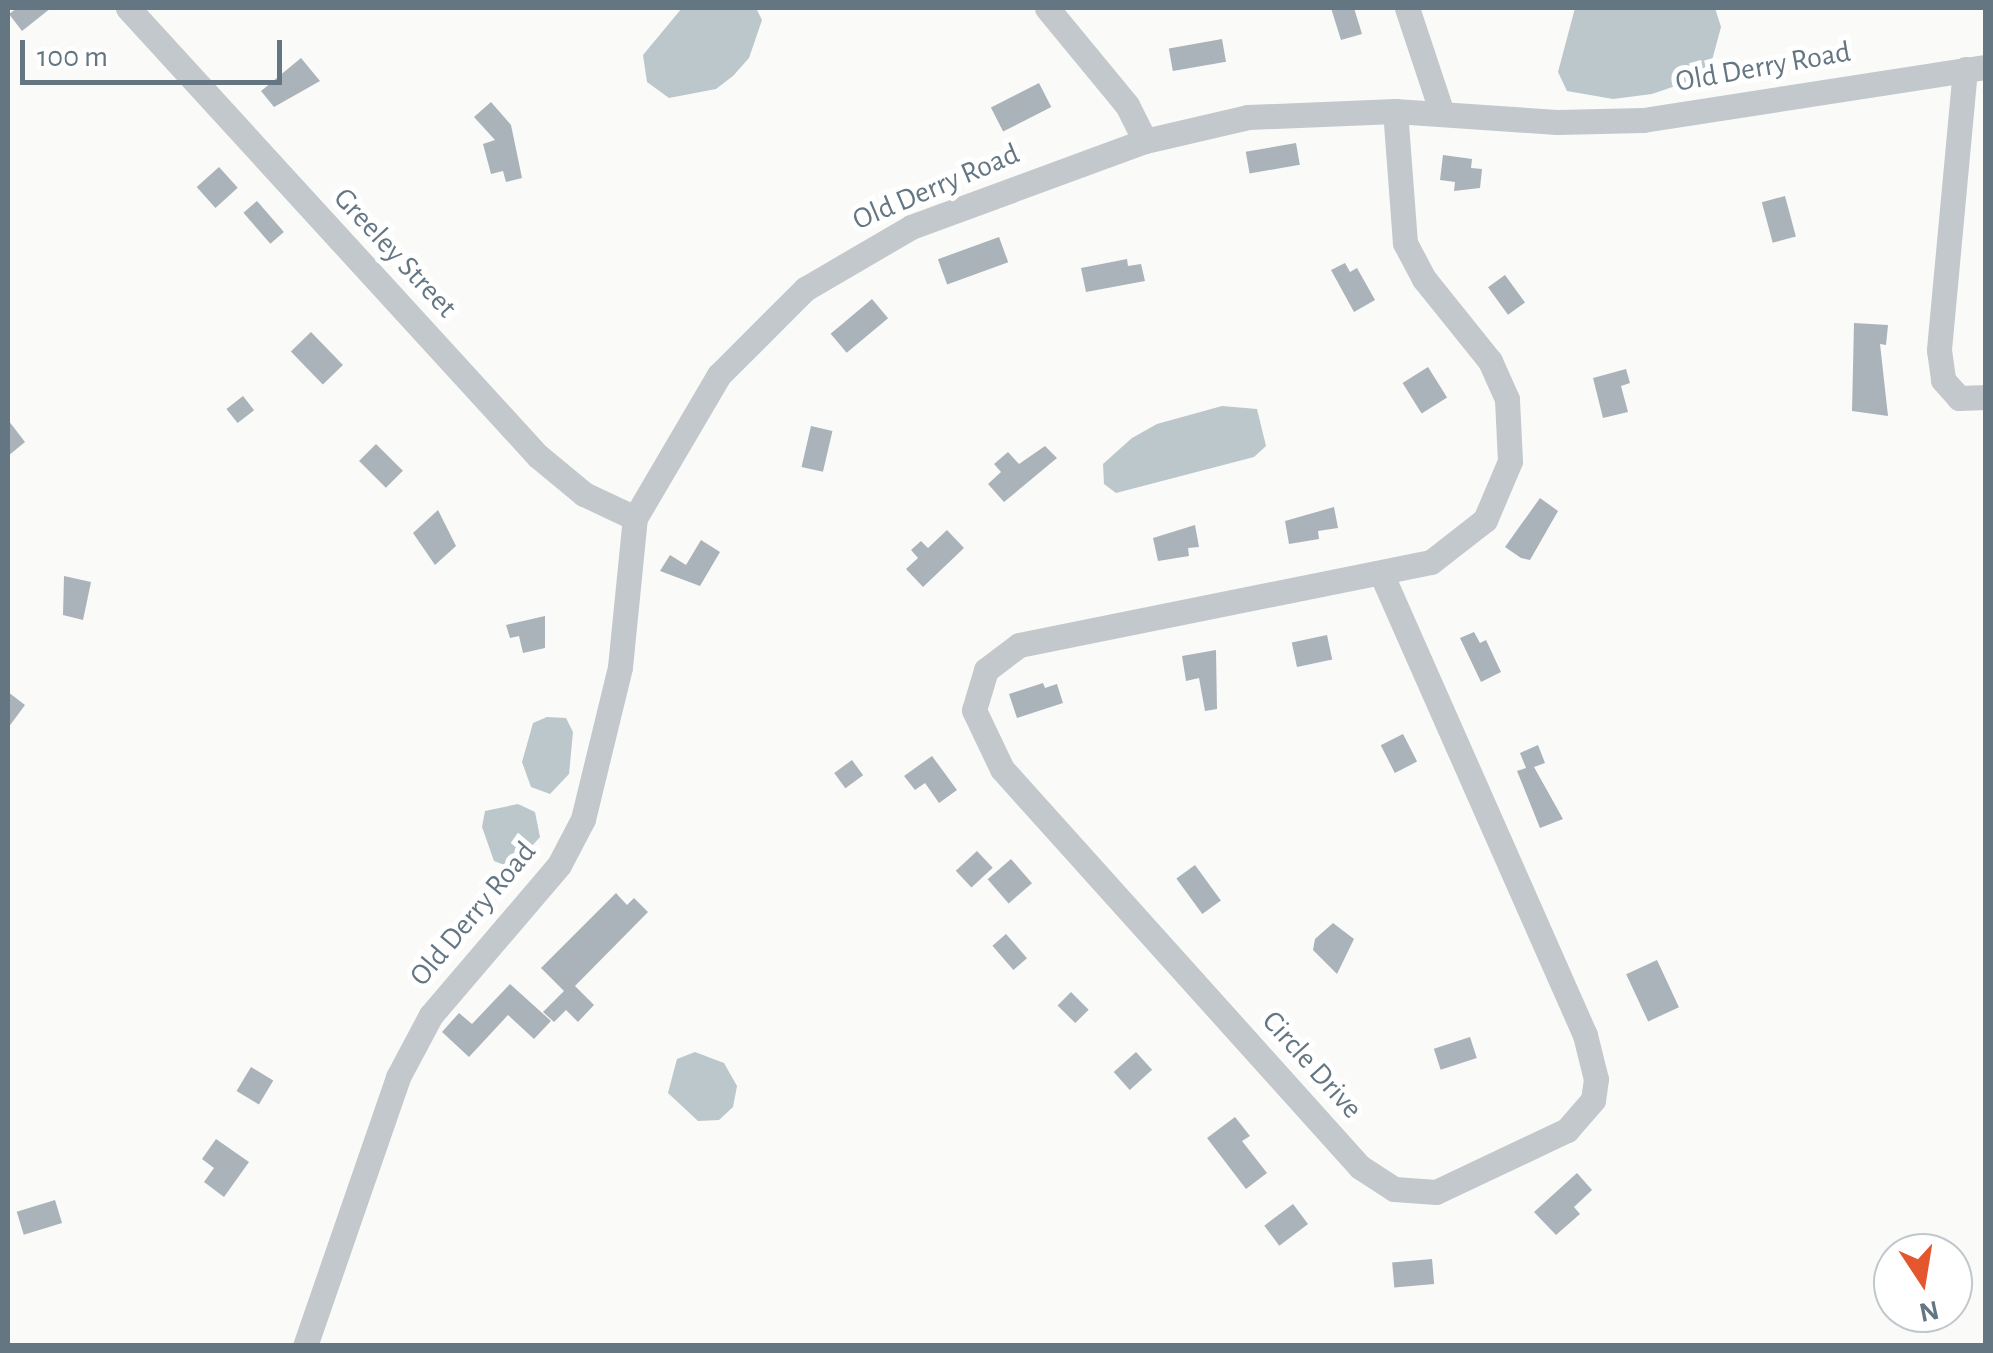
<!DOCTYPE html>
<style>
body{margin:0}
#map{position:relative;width:1993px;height:1353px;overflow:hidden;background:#fafaf8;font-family:"Alegreya Sans",sans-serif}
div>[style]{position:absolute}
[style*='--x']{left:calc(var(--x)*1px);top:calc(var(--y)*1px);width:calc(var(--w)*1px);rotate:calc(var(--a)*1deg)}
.water>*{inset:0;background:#bbc7cb}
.building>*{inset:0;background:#aab3b9;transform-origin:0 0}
.minor>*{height:25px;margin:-12.5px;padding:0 12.5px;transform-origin:12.5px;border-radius:12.5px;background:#c3c8cc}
span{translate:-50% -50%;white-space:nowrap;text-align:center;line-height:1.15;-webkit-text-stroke:10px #fff;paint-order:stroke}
.street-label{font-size:30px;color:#657683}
.frame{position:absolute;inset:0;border:10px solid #657683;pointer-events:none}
.north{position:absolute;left:1873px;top:1233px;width:100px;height:100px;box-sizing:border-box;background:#fff;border:2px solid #c1c8cd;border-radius:50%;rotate:168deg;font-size:28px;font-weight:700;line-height:40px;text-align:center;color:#657683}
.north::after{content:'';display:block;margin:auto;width:35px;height:45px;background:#e4572e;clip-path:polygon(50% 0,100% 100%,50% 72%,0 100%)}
.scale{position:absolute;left:20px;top:40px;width:262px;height:45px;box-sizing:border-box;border:5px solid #657683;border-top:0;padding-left:12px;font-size:30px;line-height:35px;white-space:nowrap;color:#657683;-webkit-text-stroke:8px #fff;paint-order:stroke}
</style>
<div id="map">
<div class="water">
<div style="clip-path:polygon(682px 8px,756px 8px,762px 20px,749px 58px,733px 76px,716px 89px,669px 98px,647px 82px,643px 55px)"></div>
<div style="clip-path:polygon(1575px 8px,1715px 8px,1721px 27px,1711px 64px,1687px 82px,1652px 94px,1613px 99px,1567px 91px,1558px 72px)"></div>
<div style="clip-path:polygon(1222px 406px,1257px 409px,1266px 446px,1254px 457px,1116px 493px,1104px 484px,1103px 464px,1132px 438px,1157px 424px)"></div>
<div style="clip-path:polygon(547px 717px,566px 718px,573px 732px,569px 774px,550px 794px,531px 787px,522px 762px,533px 723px)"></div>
<div style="clip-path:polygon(518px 804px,535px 812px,540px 837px,512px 868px,494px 861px,482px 827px,485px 811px)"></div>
<div style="clip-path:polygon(695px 1052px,724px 1063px,737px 1086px,733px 1107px,719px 1120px,698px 1121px,668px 1093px,677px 1059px)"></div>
</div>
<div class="building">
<div style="clip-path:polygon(17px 8px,51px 8px,22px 31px,9px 14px)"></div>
<div style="clip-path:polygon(1331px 8px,1354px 8px,1362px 34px,1341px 40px)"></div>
<div style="left:1222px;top:39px;width:23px;height:54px;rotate:80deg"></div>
<div style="clip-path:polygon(301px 58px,320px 81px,274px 107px,261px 91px)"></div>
<div style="left:1039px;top:83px;width:27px;height:54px;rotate:63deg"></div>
<div style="clip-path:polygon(491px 102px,511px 125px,522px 178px,506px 182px,503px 171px,491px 174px,483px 144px,495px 140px,474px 117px)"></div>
<div style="left:1296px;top:143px;width:22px;height:51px;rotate:80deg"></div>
<div style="clip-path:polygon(1443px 155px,1472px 159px,1471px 168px,1482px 169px,1480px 188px,1454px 191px,1455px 182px,1440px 180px)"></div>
<div style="left:219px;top:167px;width:28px;height:30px;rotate:48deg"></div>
<div style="left:1785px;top:196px;width:42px;height:24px;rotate:75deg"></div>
<div style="left:257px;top:201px;width:41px;height:18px;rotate:49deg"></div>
<div style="left:999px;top:237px;width:27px;height:65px;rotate:70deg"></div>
<div style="clip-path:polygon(1127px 259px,1128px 266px,1141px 264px,1145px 281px,1086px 292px,1081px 268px)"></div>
<div style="clip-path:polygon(1345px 263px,1350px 272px,1357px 268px,1375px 300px,1354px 312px,1331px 270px)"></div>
<div style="left:1505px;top:275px;width:34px;height:21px;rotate:54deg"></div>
<div style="left:872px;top:299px;width:25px;height:54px;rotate:50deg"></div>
<div style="clip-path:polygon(1854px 323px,1888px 325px,1886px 345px,1880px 344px,1888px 416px,1852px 411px)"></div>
<div style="left:311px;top:332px;width:46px;height:28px;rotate:46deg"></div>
<div style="left:1428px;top:367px;width:36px;height:30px;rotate:58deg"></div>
<div style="clip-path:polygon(1626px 369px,1630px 383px,1621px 386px,1628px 412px,1603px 418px,1593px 378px)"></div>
<div style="left:243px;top:396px;width:18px;height:21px;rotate:52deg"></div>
<div style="clip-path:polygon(8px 420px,25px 442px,8px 456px)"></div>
<div style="left:811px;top:426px;width:22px;height:42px;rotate:13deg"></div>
<div style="left:376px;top:444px;width:38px;height:24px;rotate:45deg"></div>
<div style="clip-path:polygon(1045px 446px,1057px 458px,1004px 502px,988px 484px,1001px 472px,994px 464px,1008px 452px,1019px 464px)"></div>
<div style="clip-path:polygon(1540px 498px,1558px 511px,1530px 560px,1521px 558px,1505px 547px)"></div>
<div style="clip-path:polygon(1334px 507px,1338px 528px,1318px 531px,1319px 539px,1289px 544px,1285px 521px)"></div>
<div style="clip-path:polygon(438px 510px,456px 546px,435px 565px,413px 533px)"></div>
<div style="clip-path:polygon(1195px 525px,1199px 547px,1188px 548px,1189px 556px,1158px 561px,1153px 538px)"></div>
<div style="clip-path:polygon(947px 530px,964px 548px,923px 587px,906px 569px,918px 558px,911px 550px,921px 541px,928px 548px)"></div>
<div style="clip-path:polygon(701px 540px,720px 552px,700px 586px,660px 571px,670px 555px,686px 565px)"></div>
<div style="clip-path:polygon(64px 576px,91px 582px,83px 620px,63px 615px)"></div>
<div style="clip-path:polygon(545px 616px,545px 648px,523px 653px,519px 636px,510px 638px,506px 625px)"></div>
<div style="clip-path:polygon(1474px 632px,1480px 643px,1486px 640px,1501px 672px,1481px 682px,1460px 638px)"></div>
<div style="left:1327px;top:635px;width:25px;height:36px;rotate:78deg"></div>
<div style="clip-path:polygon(1216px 650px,1217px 709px,1205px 711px,1199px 678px,1186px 681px,1182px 656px)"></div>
<div style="clip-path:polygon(1043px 683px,1045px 688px,1057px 684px,1063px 703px,1017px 718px,1009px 694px)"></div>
<div style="clip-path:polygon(8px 692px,25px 705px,8px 728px)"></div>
<div style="left:1403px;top:734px;width:31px;height:25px;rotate:63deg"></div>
<div style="clip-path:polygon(1538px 745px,1545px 763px,1534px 767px,1563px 819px,1540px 828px,1517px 771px,1526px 768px,1520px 753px)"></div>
<div style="clip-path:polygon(932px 756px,957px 790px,939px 803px,925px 783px,915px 790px,904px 776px)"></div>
<div style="left:852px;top:760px;width:19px;height:22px;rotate:54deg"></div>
<div style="left:977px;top:851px;width:23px;height:29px;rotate:47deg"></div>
<div style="left:1011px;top:859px;width:32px;height:31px;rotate:49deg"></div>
<div style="left:1195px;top:865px;width:44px;height:23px;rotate:54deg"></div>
<div style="clip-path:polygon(616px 893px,627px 905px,634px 898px,648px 912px,575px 986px,594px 1005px,578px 1022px,566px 1010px,554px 1022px,543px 1012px,564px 991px,541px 968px)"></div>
<div style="clip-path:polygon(1333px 923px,1354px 939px,1337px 974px,1313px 950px,1315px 939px)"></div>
<div style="left:1006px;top:934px;width:32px;height:18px;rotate:49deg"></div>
<div style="left:1657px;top:960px;width:52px;height:34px;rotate:65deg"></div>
<div style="clip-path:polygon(510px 984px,551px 1021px,534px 1039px,508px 1015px,469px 1057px,442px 1032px,459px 1013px,472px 1024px)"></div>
<div style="left:1071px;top:992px;width:25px;height:19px;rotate:45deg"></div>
<div style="left:1470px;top:1037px;width:22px;height:38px;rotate:72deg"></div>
<div style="left:1136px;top:1052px;width:24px;height:30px;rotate:48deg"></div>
<div style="left:251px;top:1067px;width:26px;height:28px;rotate:31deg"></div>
<div style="clip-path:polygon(1235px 1117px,1250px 1136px,1242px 1141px,1267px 1173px,1246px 1189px,1207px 1138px)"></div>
<div style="clip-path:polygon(216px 1139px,249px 1162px,224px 1197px,204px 1182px,214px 1168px,202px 1159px)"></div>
<div style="clip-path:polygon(1577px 1173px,1592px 1190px,1574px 1207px,1580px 1214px,1556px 1235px,1534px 1212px)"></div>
<div style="left:55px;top:1200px;width:24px;height:40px;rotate:73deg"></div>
<div style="left:1293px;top:1204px;width:25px;height:36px;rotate:53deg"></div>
<div style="left:1432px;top:1259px;width:25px;height:40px;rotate:85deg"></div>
</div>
<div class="minor">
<div style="--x:128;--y:8;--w:607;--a:47.54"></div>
<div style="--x:538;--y:456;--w:60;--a:39.6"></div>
<div style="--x:584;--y:494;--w:56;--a:25.2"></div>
<div style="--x:1047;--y:8;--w:126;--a:50.5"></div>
<div style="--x:1127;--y:105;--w:40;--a:63.4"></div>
<div style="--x:1407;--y:8;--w:111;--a:71.6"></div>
<div style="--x:1965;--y:69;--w:282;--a:95.3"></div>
<div style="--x:1939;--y:350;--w:30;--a:82"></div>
<div style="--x:1943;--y:380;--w:24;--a:48"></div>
<div style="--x:1959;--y:398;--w:27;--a:-2"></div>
<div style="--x:1381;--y:573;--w:505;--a:66.18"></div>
<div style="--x:1585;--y:1035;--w:45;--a:76"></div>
<div style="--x:1596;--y:1079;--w:21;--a:98"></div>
<div style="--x:1593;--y:1100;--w:40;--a:131"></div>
<div style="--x:1567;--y:1130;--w:145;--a:154.7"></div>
<div style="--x:1436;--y:1192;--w:42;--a:-175.9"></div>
<div style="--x:1394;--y:1189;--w:40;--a:-147.1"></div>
<div style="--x:1360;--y:1167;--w:535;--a:-131.97"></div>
<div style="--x:1002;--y:769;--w:65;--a:-115.4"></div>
<div style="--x:974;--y:710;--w:42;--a:-73.3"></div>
<div style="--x:986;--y:670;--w:41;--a:-37.1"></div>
<div style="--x:1019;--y:645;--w:420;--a:-11.4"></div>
<div style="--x:1431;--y:562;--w:68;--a:-37.9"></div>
<div style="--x:1485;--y:520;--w:64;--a:-67"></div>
<div style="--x:1510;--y:461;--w:62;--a:-92.8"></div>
<div style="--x:1507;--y:399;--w:42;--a:-114.1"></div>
<div style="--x:1490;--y:361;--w:105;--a:-128.8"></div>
<div style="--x:1424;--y:279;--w:41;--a:-117.8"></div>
<div style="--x:1405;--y:243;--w:132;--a:-94.3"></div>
<div style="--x:305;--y:1346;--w:285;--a:-70.9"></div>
<div style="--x:398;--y:1077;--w:70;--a:-62"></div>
<div style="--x:431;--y:1015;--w:197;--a:-49.5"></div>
<div style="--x:559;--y:865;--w:52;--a:-62.4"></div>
<div style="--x:583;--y:819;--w:156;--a:-76.3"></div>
<div style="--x:620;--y:667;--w:150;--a:-84.3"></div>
<div style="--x:635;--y:518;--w:166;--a:-59.6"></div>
<div style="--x:719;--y:375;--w:122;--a:-45"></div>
<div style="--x:805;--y:289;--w:123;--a:-30.3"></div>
<div style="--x:911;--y:227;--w:249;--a:-20.2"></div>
<div style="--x:1145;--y:141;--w:106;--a:-13.1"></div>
<div style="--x:1248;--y:117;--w:147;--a:-2.3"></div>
<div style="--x:1395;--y:111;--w:162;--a:3.9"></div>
<div style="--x:1557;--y:122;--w:86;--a:-1.3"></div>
<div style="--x:1643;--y:120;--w:347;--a:-8.8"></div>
</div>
<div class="street-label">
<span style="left:1763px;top:67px;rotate:-10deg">Old Derry Road</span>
<span style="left:936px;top:187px;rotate:-23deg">Old Derry Road</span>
<span style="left:395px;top:253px;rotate:47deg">Greeley Street</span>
<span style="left:473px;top:914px;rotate:-50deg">Old Derry Road</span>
<span style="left:1312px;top:1065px;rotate:48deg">Circle Drive</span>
</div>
<div class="frame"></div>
<div class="north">N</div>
<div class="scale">100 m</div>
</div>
